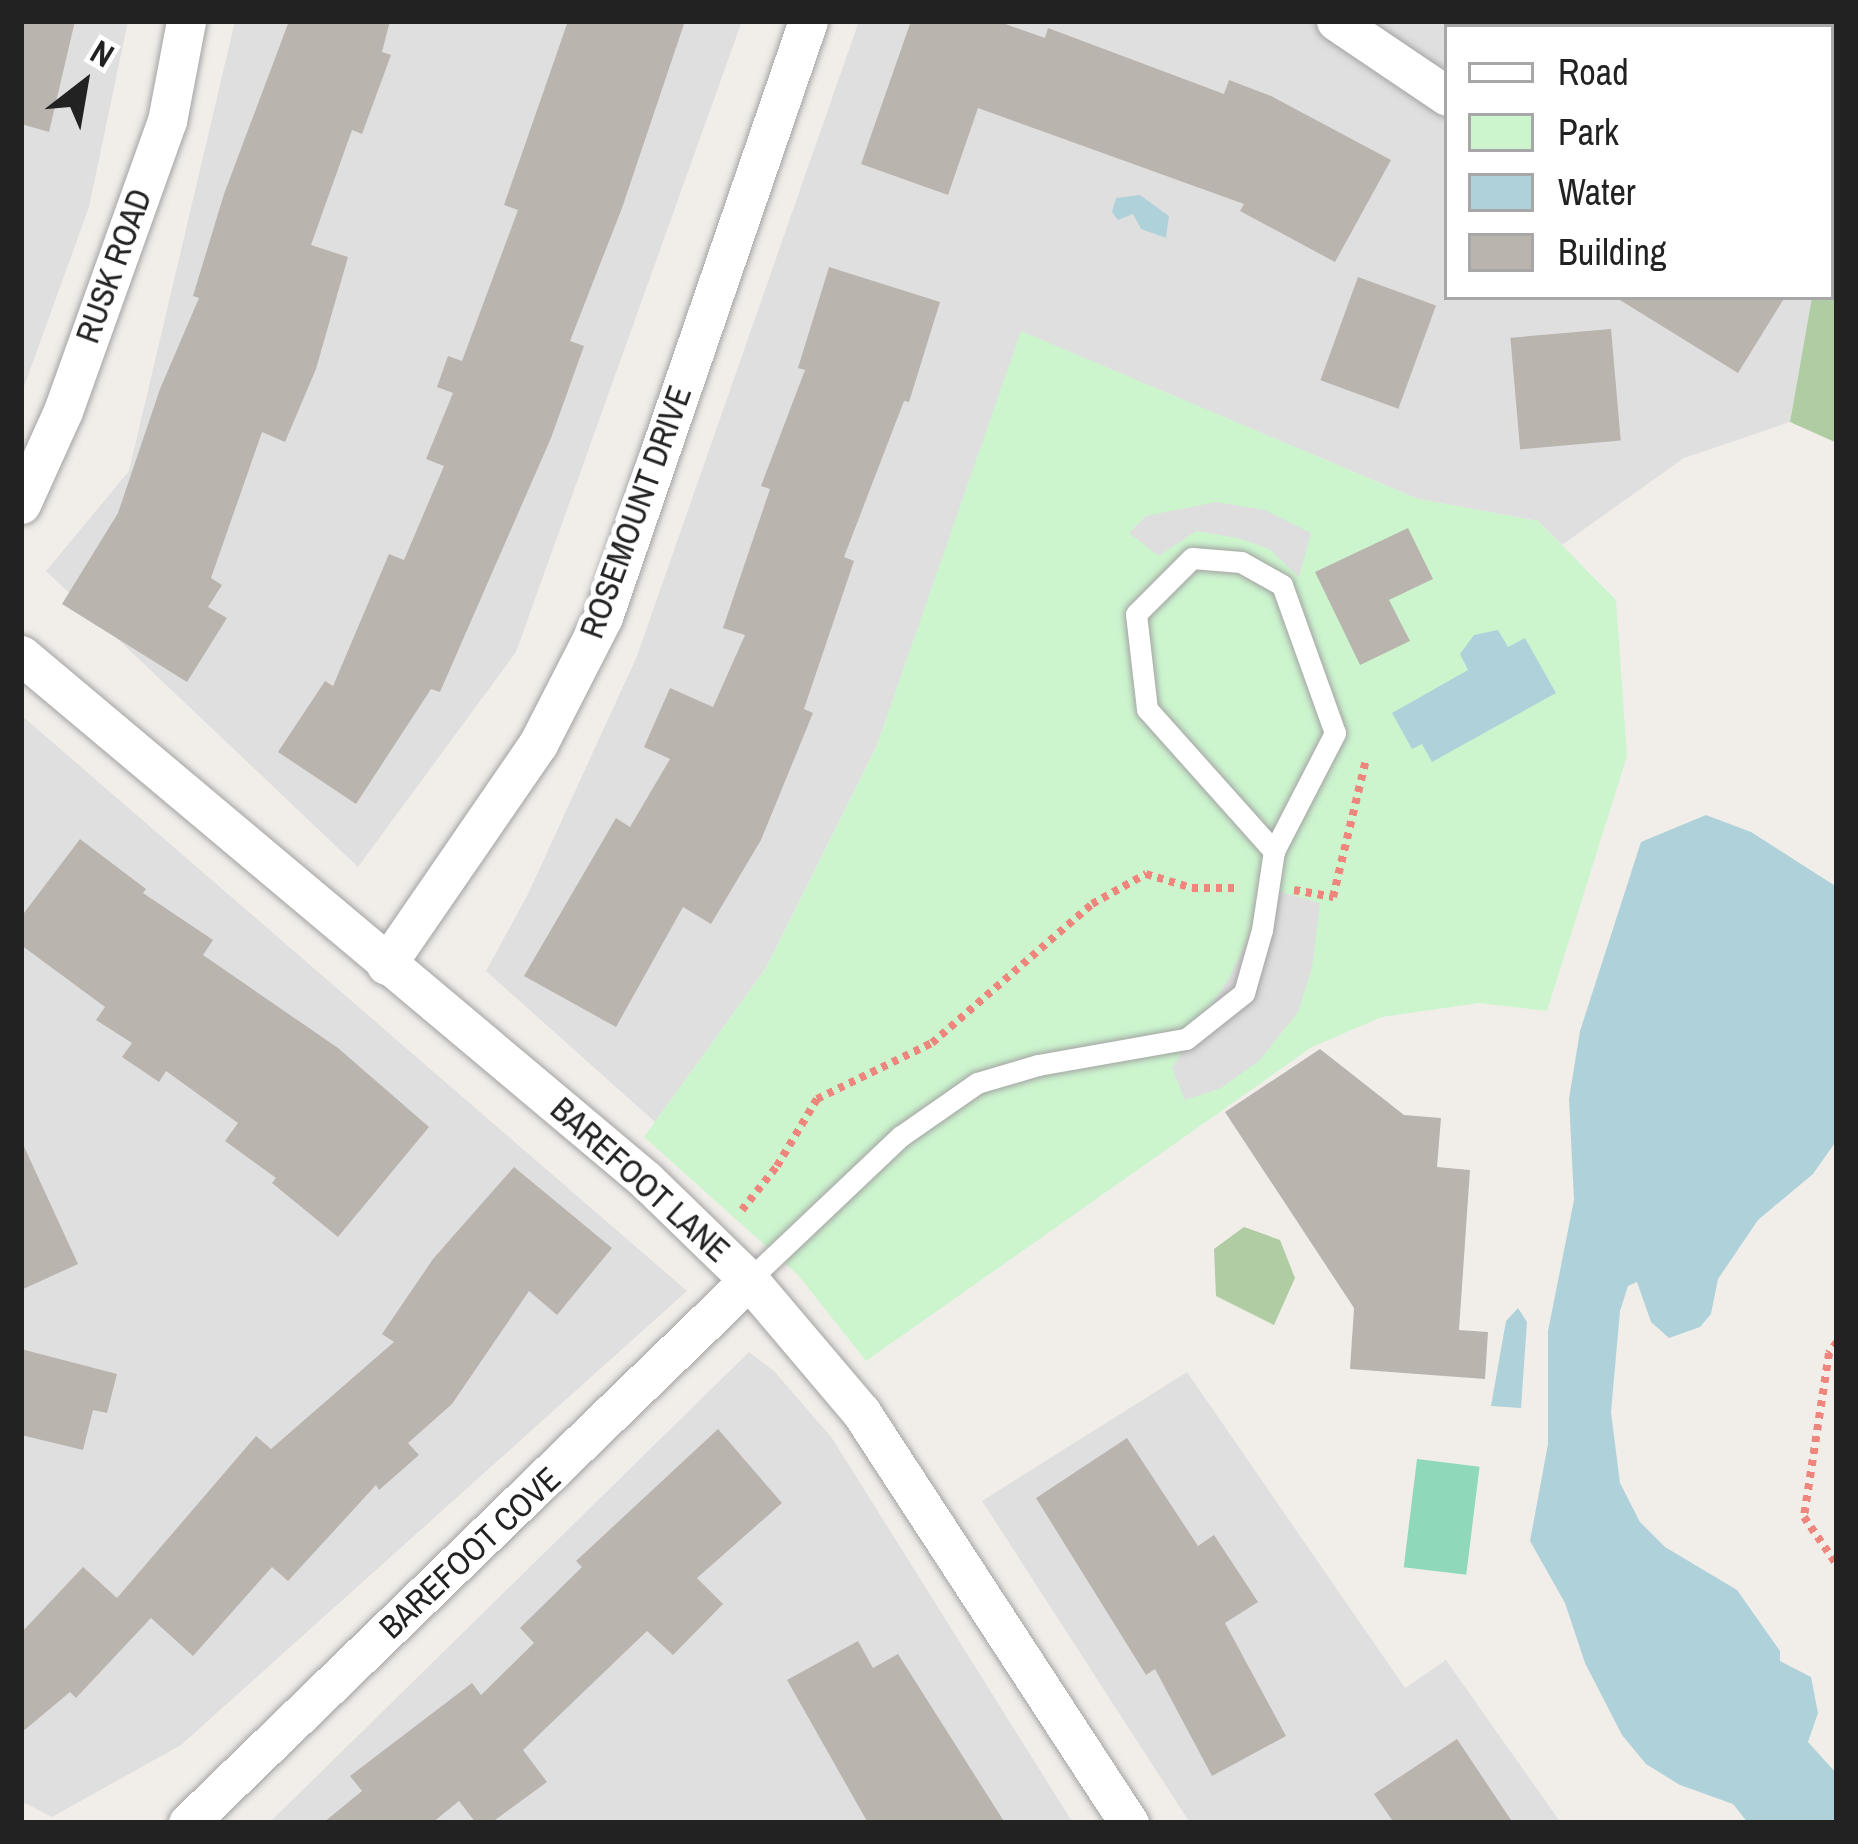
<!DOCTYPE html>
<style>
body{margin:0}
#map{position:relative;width:1858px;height:1844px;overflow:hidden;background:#f1eeea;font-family:"Archivo Narrow",sans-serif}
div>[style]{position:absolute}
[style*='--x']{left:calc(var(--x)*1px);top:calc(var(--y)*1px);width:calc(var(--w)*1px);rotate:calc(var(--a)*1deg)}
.residential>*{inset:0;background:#e0dfdf}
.forest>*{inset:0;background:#b0cca3}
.park>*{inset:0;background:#ccf5ce}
.pitch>*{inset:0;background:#90d8ba;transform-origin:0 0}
.parking>*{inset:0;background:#dedede}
.water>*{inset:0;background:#afd2da}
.building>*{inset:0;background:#bab4af;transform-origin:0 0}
.path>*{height:8px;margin-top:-4px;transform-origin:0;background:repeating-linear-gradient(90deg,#ee867e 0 6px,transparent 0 12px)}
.roads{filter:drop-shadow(0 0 3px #a3a3a3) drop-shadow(0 0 3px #a3a3a3)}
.service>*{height:21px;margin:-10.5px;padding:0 10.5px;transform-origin:10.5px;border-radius:10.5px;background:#fff}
.minor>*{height:39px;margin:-19.5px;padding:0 19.5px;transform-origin:19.5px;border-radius:19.5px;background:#fff}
span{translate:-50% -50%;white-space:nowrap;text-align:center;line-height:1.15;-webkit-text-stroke:10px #fff;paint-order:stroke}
.street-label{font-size:33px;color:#222}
.frame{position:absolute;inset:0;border:24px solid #222;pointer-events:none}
.legend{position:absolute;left:1444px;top:24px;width:390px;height:276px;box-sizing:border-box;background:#fff;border:3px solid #a7a7a7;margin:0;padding:15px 21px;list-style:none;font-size:36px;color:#222}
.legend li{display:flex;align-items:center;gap:24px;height:60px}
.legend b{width:60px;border:3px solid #a7a7a7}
.north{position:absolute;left:24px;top:24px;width:120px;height:120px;-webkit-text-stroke:9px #fff;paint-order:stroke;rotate:31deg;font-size:33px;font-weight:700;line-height:48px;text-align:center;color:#222}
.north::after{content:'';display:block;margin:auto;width:42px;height:54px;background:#222;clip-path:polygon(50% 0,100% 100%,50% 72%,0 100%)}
</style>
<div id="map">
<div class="residential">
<div style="clip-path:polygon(21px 21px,128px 21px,89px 207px,21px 395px)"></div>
<div style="clip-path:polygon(235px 21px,742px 21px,516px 652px,358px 867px,46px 571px,129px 471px)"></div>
<div style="clip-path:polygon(859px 21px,1837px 21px,1837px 153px,1831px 187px,1831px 27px,1447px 27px,1447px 297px,1812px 297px,1790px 422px,1684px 458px,1562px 545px,1538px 521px,1418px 499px,1022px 332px,877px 745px,766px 968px,655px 1122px,486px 971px,528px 894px,637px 656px)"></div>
<div style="clip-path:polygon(21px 715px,687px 1291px,181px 1745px,52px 1817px,21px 1801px)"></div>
<div style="clip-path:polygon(749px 1352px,774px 1371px,832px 1438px,1073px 1823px,269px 1823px)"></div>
<div style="clip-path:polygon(1187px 1372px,1405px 1688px,1446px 1660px,1561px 1823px,1190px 1823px,982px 1501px)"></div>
</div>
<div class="forest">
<div style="clip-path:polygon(1837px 153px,1837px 443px,1790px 422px,1812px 297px,1831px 297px,1831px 187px)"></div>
<div style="clip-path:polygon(1244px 1227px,1280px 1240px,1295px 1278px,1274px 1325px,1216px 1296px,1214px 1249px)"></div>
</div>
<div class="park">
<div style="clip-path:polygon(1021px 331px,1418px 499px,1538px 521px,1616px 600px,1627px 756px,1547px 1011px,1479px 1003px,1382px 1017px,1312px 1047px,866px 1361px,798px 1275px,644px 1137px,766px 968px,877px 745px)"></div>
</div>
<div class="pitch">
<div style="left:1417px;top:1459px;width:63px;height:109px;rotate:7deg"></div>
</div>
<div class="parking">
<div style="clip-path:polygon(1216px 502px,1265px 510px,1311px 533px,1299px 577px,1269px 549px,1237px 538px,1196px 531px,1159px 556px,1129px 533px,1146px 516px)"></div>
<div style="clip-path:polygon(1271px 889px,1320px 903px,1312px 968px,1298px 1012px,1260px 1060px,1221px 1088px,1185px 1100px,1172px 1068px,1231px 975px)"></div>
</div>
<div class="water">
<div style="clip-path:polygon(1140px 195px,1169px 216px,1166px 238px,1141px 229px,1133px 214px,1118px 220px,1112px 212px,1116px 198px)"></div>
<div style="clip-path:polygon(1498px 630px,1508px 647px,1525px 638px,1556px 693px,1432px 762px,1422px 744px,1412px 749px,1392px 713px,1468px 670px,1460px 654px,1474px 635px)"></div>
<div style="clip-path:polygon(1706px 815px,1751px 832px,1837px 887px,1837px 1140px,1813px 1174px,1758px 1220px,1718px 1279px,1711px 1314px,1700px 1327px,1669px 1338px,1651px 1322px,1637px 1282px,1628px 1286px,1620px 1311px,1611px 1412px,1620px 1483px,1640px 1522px,1665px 1547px,1737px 1590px,1780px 1651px,1780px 1661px,1811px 1677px,1818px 1713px,1808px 1742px,1837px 1774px,1835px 1823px,1748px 1823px,1733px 1804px,1680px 1785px,1646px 1764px,1622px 1735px,1585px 1663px,1565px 1603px,1530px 1541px,1548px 1444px,1548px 1331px,1574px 1200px,1569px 1099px,1580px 1031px,1641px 842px)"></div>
<div style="clip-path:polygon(1518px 1308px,1527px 1322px,1521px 1408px,1491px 1406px,1506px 1321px)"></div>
</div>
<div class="building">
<div style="clip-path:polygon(21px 21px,75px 21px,49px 132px,21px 124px)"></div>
<div style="clip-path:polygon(289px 21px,390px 21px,382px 52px,391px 55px,362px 134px,352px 130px,311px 245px,348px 257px,316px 369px,285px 442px,262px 432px,211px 578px,222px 585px,208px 607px,227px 618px,187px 682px,62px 604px,118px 513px,160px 389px,199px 298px,193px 296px,224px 194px)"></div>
<div style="clip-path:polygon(568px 21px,685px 21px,622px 208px,570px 341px,584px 346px,551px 438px,440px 692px,431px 689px,356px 804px,278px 752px,325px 681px,333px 686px,389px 554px,404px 560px,444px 466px,426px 459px,453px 393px,437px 387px,448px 356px,462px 361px,518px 210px,504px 205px)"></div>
<div style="clip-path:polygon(911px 21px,997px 21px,1045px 38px,1048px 28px,1224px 94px,1229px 80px,1271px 96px,1391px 160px,1335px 262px,1240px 211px,1244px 204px,978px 108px,948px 195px,861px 164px)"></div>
<div style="clip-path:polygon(829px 267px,940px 302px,909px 402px,904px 401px,844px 557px,854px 561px,804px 709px,813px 713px,761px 840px,711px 924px,683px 907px,616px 1027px,524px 976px,616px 818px,630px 827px,670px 759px,644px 747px,670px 688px,713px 707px,745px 635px,723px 628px,770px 489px,761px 486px,805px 370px,798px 368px)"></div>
<div style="left:1358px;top:277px;width:83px;height:110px;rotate:20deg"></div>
<div style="clip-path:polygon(1615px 297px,1785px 297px,1738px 373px)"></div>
<div style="left:1611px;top:329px;width:112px;height:101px;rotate:85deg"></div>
<div style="clip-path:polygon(1408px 528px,1433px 579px,1389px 600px,1410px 641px,1360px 665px,1315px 572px)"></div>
<div style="clip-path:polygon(80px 839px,146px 889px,143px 893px,213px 940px,203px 955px,338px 1048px,429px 1127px,338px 1237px,272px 1183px,276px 1178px,225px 1141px,238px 1123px,166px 1071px,159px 1082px,122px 1057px,132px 1043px,96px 1020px,105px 1007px,21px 945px,21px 917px)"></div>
<div style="clip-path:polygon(1320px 1049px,1404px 1115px,1441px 1118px,1437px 1167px,1470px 1170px,1459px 1330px,1488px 1332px,1485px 1379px,1350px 1369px,1354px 1308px,1225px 1112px)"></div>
<div style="clip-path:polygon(21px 1140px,78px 1264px,21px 1290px)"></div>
<div style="clip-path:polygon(514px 1167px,612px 1248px,557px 1315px,529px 1291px,452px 1404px,408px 1443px,419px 1455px,379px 1490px,376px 1485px,288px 1581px,272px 1567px,193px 1656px,151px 1618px,76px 1698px,70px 1692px,21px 1733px,21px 1633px,83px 1567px,117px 1598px,256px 1436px,271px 1449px,394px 1342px,382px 1334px,433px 1259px)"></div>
<div style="clip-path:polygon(21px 1349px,117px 1374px,107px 1413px,93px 1410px,83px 1450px,21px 1435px)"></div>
<div style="clip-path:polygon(718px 1429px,782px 1503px,697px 1578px,723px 1604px,673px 1655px,647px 1631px,523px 1750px,547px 1782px,491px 1823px,476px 1823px,459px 1801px,432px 1823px,323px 1823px,362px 1791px,350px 1776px,472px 1683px,481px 1695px,534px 1643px,520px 1628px,582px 1567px,576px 1561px)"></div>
<div style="clip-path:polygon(1127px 1438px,1198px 1546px,1214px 1535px,1258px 1602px,1225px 1623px,1286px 1736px,1212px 1776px,1155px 1669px,1146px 1675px,1036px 1498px)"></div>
<div style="clip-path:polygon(858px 1641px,873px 1668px,898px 1654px,1005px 1823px,868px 1823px,787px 1680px)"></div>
<div style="clip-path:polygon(1457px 1739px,1513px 1823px,1394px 1823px,1374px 1794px)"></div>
</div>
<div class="path">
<div style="--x:1294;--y:890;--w:40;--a:10"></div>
<div style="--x:1333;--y:897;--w:141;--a:-76.5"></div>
<div style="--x:742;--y:1210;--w:56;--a:-51.5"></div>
<div style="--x:777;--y:1166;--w:78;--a:-59.2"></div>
<div style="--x:817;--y:1099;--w:128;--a:-26"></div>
<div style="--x:932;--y:1043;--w:212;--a:-41"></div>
<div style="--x:1092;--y:904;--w:62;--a:-29.1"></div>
<div style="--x:1146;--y:874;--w:48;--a:16.9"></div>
<div style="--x:1192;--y:888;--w:45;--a:0"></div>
<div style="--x:1837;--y:1342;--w:14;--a:126"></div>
<div style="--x:1829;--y:1353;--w:166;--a:98.7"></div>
<div style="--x:1804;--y:1517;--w:58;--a:55.5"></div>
</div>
<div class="roads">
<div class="service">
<div style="--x:749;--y:1280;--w:209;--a:-43.5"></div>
<div style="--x:901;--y:1136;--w:93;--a:-34.9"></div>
<div style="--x:977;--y:1083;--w:64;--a:-16.4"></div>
<div style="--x:1038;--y:1065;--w:150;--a:-10"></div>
<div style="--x:1186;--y:1039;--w:74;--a:-38.4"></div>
<div style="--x:1244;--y:993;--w:66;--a:-74.1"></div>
<div style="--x:1262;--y:930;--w:80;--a:-81.4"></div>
<div style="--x:1274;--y:851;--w:133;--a:-62.7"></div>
<div style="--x:1335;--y:733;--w:157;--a:-109.7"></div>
<div style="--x:1282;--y:585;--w:47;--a:-150.7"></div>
<div style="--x:1241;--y:562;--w:49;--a:-175.3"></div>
<div style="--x:1192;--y:558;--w:79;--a:135"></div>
<div style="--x:1136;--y:614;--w:96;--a:83.4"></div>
<div style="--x:1147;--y:709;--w:191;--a:48.2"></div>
</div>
<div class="minor">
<div style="--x:1336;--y:21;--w:134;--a:34"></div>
<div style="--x:21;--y:504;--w:102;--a:-65.7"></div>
<div style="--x:63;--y:411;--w:308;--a:-70.3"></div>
<div style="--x:167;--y:121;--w:102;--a:-79.2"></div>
<div style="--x:21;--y:655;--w:816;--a:40.03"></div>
<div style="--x:646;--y:1180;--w:144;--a:44.2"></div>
<div style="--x:749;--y:1280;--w:173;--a:49.7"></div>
<div style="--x:861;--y:1412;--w:491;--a:56.9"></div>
<div style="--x:386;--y:965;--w:268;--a:-55.5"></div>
<div style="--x:538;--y:744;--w:143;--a:-62.9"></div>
<div style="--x:603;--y:617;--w:630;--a:-71.02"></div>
<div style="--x:188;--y:1823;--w:781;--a:-44.07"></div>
</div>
</div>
<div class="street-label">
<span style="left:114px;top:266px;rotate:-70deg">RUSK ROAD</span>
<span style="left:636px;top:512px;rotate:-70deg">ROSEMOUNT DRIVE</span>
<span style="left:640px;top:1180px;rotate:42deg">BAREFOOT LANE</span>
<span style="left:470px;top:1553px;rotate:-43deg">BAREFOOT COVE</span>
</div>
<div class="frame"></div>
<ul class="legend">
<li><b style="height:15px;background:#fff"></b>Road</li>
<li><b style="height:33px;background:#ccf5ce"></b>Park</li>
<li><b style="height:33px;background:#afd2da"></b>Water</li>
<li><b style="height:33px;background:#bab4af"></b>Building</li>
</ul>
<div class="north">N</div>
</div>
